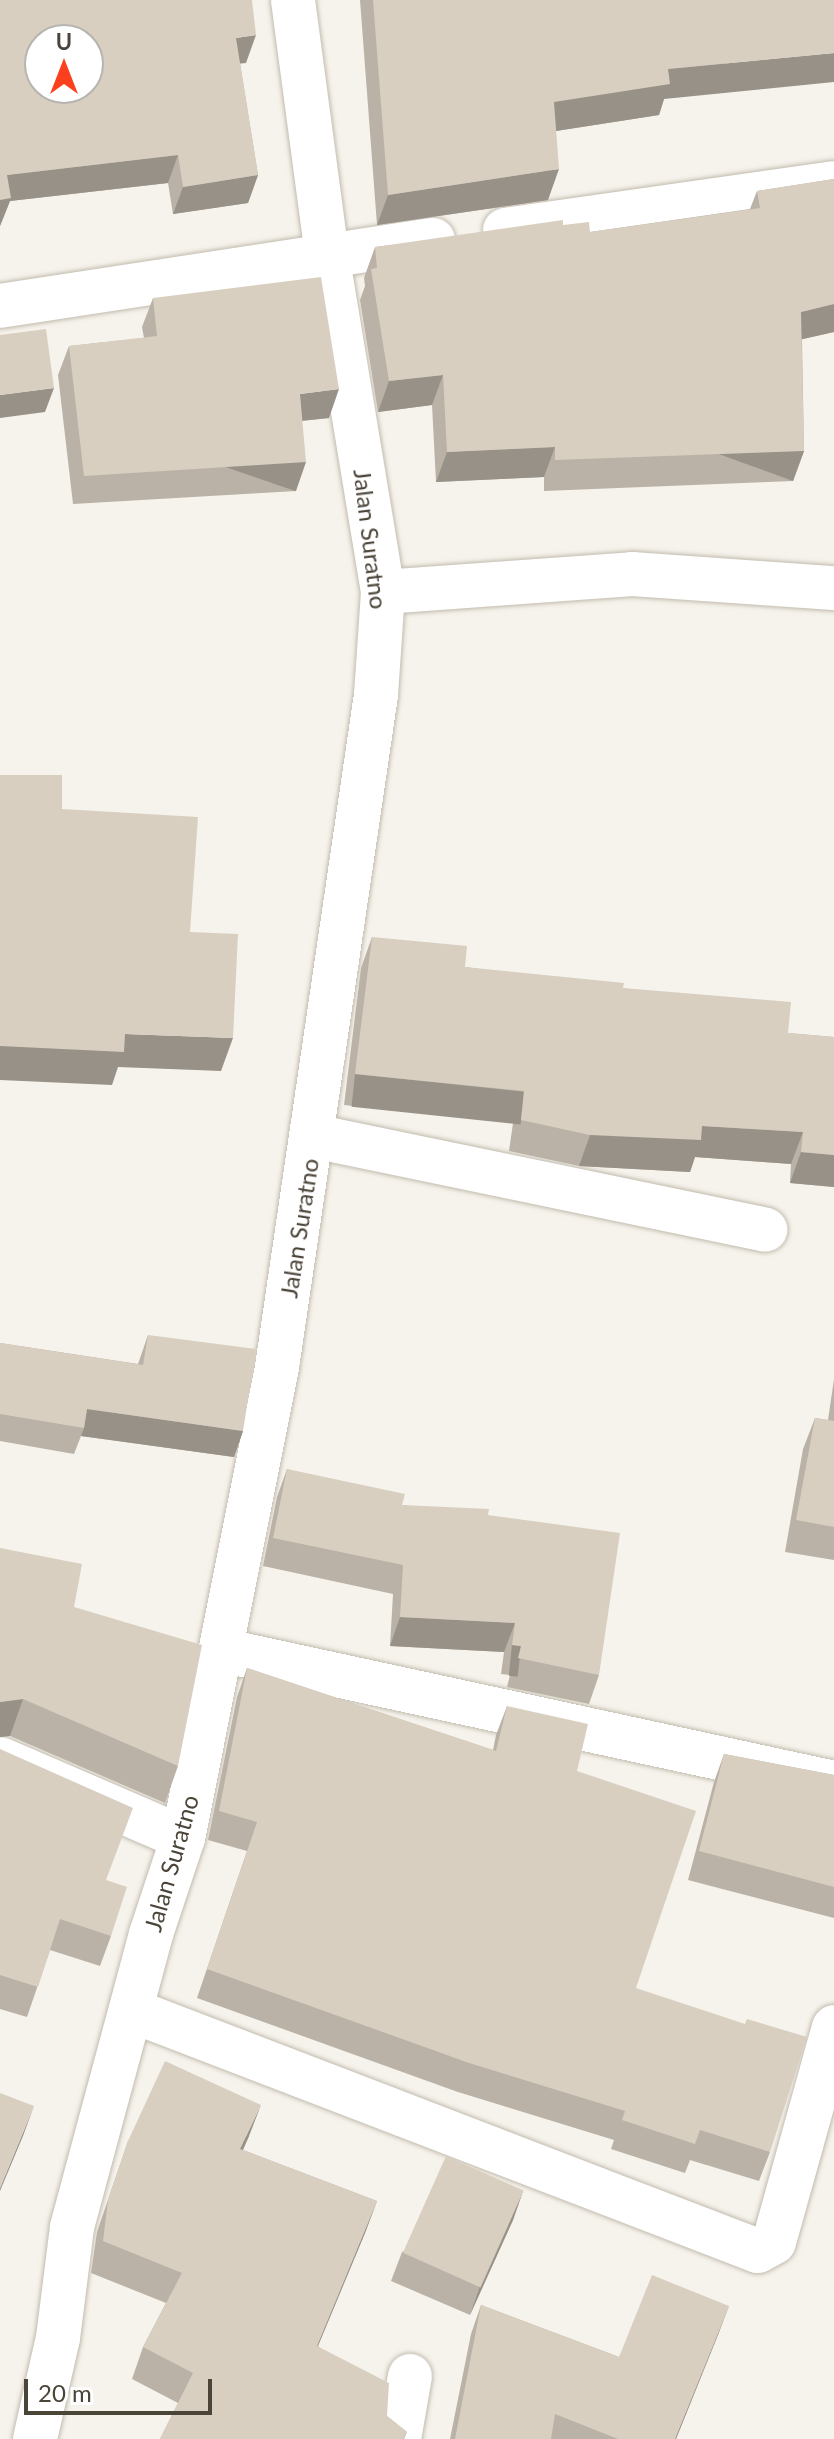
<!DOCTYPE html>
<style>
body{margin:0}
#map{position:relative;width:834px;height:2439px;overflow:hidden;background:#f6f3ec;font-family:Lato,sans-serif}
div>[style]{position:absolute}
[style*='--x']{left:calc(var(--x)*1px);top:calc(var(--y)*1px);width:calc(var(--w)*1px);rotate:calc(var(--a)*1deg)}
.roads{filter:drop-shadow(0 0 2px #c2bbae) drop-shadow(0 0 2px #c2bbae)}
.minor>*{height:44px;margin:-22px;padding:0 22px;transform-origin:22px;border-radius:22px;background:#fff}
.wall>*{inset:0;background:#bab2a6}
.shaded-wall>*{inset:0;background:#979187;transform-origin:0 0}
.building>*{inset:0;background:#d8cfc1;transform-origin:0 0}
span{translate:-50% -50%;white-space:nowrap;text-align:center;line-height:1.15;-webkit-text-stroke:8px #fff;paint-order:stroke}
.street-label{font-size:24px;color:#4b4439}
.north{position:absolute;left:24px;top:24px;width:80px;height:80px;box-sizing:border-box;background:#fff;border:2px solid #b7b4b0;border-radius:50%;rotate:0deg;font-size:22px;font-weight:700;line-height:32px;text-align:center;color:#4b4439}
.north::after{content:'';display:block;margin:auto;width:28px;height:36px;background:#fc3f1d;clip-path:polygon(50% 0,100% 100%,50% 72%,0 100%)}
.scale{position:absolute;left:24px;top:2379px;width:188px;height:36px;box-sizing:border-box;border:4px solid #4b4439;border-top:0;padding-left:10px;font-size:24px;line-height:28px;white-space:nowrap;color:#4b4439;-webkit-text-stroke:6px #fff;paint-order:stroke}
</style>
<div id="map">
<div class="roads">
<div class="minor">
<div style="--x:505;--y:230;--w:332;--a:-8.1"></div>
<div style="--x:0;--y:306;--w:438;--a:-8.7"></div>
<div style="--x:383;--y:592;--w:250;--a:-4.1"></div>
<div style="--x:632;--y:574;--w:202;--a:4"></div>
<div style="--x:313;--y:1136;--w:462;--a:11.7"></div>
<div style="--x:221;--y:1650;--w:627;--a:12.24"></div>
<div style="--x:0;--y:1759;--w:199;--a:23.3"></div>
<div style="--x:133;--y:2011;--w:669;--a:21.01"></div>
<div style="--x:758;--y:2251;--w:18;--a:-29"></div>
<div style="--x:774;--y:2242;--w:223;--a:-74.4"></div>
<div style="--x:35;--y:2439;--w:104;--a:-77.2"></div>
<div style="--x:58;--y:2338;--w:112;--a:-82.8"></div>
<div style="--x:72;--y:2227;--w:303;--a:-74.9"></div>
<div style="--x:151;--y:1934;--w:101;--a:-71.6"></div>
<div style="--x:183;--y:1838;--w:480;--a:-78.7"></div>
<div style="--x:277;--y:1367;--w:679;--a:-81.62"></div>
<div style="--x:376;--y:695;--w:103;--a:-86.1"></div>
<div style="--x:383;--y:592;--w:342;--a:-99.4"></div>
<div style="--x:327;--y:255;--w:257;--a:-97.6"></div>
<div style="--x:399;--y:2439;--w:64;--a:-80.1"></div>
</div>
</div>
<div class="wall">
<div style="clip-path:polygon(0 0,246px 63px,240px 63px,258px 175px,248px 203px,173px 214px,168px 183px,10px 201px,0 226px)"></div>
<div style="clip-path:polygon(360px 0,834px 0,664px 99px,659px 115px,556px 131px,548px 200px,377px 225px)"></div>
<div style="clip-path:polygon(834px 179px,834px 332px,802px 339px,804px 451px,793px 481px,544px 491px,544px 477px,436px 482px,432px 405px,378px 412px,360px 300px,365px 286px,364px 278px,375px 247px,563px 225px,590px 232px,750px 209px,757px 191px)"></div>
<div style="clip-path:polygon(153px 298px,329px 418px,302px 421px,296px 491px,73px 504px,58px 375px,69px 346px,144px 338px,142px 327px)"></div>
<div style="clip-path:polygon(372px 937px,465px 967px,623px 988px,788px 1033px,834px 1037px,834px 1187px,790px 1183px,791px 1164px,695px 1157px,690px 1172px,579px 1166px,509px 1151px,513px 1123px,344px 1105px,361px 968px)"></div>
<div style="clip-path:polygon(148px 1335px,243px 1431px,234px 1457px,81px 1436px,74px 1454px,0 1441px,0 1343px,138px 1364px)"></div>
<div style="clip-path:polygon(834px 1379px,834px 1560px,785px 1552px,803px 1449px,815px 1418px,828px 1420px)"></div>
<div style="clip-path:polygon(287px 1469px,402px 1505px,488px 1515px,599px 1675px,589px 1704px,507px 1687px,510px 1675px,501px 1674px,504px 1652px,390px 1646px,393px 1594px,263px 1566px,277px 1497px)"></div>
<div style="clip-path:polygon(0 1548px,74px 1607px,178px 1766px,165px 1803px,10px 1736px,0 1737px)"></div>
<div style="clip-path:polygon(247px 1668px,493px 1750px,496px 1735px,507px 1706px,577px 1771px,636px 1988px,770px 2152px,759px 2181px,690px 2160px,685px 2173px,611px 2149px,614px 2140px,458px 2092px,197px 1998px,247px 1851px,208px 1840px,237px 1697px)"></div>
<div style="clip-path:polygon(0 1749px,106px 1880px,111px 1936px,100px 1966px,50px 1950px,27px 2017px,0 2009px)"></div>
<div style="clip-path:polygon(724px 1754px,834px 1775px,834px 1918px,688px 1880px,714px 1782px)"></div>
<div style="clip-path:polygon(249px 2136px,243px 2150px,377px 2201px,365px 2233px,318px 2346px,387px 2416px,407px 2432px,404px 2439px,160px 2439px,178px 2403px,132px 2379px,143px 2347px,166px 2303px,91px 2273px,97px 2232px,128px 2141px)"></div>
<div style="clip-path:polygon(523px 2191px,513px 2220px,470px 2315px,391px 2281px,402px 2252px)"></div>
<div style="clip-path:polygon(481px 2305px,619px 2357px,729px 2306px,676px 2439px,450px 2439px,471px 2334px)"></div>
</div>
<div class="shaded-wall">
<div style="clip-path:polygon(256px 35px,246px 63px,226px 65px,236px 38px)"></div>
<div style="clip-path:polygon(834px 53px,834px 82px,664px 99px,659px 115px,543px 133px,554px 102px,668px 69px)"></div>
<div style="clip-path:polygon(178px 155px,168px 183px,10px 201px,0 226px,0 194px,7px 175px)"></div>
<div style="clip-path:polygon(559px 169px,548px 200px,377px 225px,388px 195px)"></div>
<div style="clip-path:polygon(258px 175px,248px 203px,173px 214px,183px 187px)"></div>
<div style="clip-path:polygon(834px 304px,834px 332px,790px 342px,801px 312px)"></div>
<div style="clip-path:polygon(443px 375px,432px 405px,378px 412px,389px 381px)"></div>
<div style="clip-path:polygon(54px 388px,45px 412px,0 418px,0 395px)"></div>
<div style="clip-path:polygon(339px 389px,329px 418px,289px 422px,300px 394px)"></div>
<div style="clip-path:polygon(555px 447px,544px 477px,436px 482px,447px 452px)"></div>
<div style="left:804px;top:451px;width:32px;height:249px;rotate:110deg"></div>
<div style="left:306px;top:462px;width:31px;height:222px;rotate:109deg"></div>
<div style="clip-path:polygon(125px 1034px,233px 1038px,221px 1071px,118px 1067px,112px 1085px,0 1080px,0 1046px)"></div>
<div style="left:355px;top:1074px;width:170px;height:33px;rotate:6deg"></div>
<div style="clip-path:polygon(702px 1126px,803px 1132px,791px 1164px,695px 1157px,690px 1172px,579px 1166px,590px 1135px)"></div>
<div style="clip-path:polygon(801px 1152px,834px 1155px,834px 1187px,790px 1183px)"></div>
<div style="clip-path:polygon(87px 1409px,243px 1431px,234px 1457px,81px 1436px,84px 1428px)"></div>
<div style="clip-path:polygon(400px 1617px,515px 1623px,504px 1652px,390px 1646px)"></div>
<div style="left:512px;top:1645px;width:9px;height:31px;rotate:6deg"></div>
<div style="clip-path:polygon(23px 1699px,10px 1736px,0 1737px,0 1702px)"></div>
<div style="clip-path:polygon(261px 2105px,249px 2136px,229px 2181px,240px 2149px)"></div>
<div style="clip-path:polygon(34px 2106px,23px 2136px,0 2191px,0 2188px)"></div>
<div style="clip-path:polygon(523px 2191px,513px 2220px,470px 2315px,480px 2286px)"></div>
<div style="clip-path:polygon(377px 2201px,365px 2233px,305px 2377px,317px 2346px)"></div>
<div style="clip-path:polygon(729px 2306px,718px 2335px,676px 2439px,675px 2439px)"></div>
</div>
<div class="building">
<div style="clip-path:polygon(evenodd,0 0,252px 0,256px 35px,236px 38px,258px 175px,183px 187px,178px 155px,7px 175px,11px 198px,0 200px,0 0,40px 40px,88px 40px,88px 88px,40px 88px,40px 40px)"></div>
<div style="clip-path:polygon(373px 0,834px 0,834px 53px,668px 69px,670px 84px,554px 102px,559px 169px,388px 195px)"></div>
<div style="clip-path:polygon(834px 179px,834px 304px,801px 312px,804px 451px,555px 460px,555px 447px,447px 452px,443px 375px,389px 381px,371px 269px,377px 268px,375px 247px,563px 220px,563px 225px,589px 222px,590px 232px,760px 208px,757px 191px)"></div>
<div style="clip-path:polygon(321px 277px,339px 389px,300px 394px,306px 462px,84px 476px,69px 346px,157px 336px,153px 298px)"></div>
<div style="clip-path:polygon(46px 329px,54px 388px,0 395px,0 335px)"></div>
<div style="clip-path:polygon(0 775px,62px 775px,62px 809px,198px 817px,190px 932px,238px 934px,233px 1038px,125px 1034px,124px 1052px,0 1046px)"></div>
<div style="clip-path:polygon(372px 937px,467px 946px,465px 967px,624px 983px,623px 988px,791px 1002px,788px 1033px,834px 1037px,834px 1155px,801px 1152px,803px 1132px,702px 1126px,701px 1140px,590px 1135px,521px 1120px,524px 1091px,355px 1074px)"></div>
<div style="clip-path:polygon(148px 1335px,256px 1349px,243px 1431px,87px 1409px,84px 1428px,0 1414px,0 1343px,143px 1365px)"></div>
<div style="clip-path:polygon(815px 1418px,834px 1421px,834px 1527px,796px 1520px)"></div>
<div style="clip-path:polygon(287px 1469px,405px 1494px,402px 1505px,489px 1509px,488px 1515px,620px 1533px,599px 1675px,518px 1658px,521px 1646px,512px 1645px,515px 1623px,400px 1617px,403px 1565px,273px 1538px)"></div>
<div style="clip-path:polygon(0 1548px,82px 1564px,74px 1607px,202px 1645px,178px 1766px,23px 1699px,0 1702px)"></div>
<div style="clip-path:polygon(247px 1668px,496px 1751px,507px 1706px,588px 1724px,577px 1771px,696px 1811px,636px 1988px,745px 2024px,747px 2019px,807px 2037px,770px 2152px,700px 2130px,695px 2144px,622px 2120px,625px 2111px,469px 2063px,207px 1969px,257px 1822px,219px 1811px)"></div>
<div style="clip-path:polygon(0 1749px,133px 1808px,106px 1880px,127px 1887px,111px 1936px,60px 1919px,38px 1987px,0 1975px)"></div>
<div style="clip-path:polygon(724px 1754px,834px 1775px,834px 1887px,699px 1851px)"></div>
<div style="clip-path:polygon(165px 2061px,261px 2105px,240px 2149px,377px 2201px,317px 2346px,389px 2383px,387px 2416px,407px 2432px,403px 2439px,160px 2439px,193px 2373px,143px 2347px,182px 2273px,103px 2241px,108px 2200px,128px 2141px)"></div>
<div style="clip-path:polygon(0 2093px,34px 2106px,0 2188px)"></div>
<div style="left:446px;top:2156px;width:85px;height:106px;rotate:24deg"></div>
<div style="clip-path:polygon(652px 2275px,729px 2306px,675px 2439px,618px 2439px,555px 2414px,551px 2439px,455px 2439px,481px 2305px,619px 2357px)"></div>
</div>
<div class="street-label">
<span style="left:371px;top:539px;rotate:83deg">Jalan Suratno</span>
<span style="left:299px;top:1228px;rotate:-81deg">Jalan Suratno</span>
<span style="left:171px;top:1863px;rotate:-74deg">Jalan Suratno</span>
</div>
<div class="north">U</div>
<div class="scale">20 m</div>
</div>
